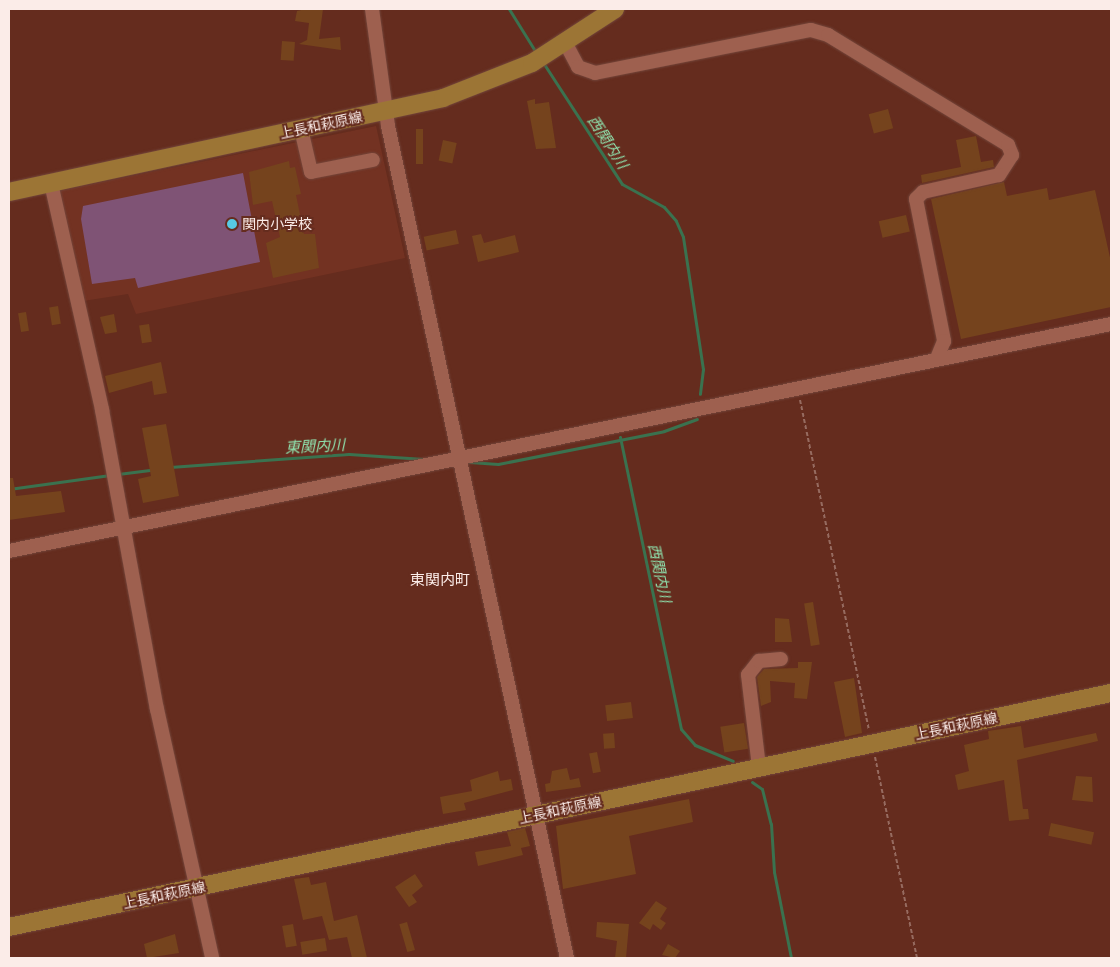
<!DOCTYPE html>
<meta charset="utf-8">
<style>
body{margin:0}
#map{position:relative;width:1120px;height:967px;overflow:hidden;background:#652c1e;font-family:Manrope,"Noto Sans JP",sans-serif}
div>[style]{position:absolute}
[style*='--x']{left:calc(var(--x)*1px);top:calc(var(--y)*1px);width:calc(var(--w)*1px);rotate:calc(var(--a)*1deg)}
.built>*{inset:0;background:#733222}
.green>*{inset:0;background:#7f5375}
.stream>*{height:3px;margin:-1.5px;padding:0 1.5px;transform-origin:1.5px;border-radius:1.5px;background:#3a724f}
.building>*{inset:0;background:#75431d;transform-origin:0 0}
.path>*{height:2px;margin-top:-1px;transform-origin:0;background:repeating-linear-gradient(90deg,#966b60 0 4px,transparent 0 6.5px)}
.roads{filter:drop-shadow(0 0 1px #73463b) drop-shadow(0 0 1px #73463b)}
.minor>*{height:14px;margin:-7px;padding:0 7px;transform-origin:7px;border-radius:7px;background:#9e604f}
.major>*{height:18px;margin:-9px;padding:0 9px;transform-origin:9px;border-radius:9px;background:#9c7535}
.dots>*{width:14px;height:14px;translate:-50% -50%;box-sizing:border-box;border:2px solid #652c1e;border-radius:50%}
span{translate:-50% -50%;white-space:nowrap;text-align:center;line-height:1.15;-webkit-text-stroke:4px #652c1e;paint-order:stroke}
.street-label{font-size:14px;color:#fbece8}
.poi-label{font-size:14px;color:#fbece8}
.left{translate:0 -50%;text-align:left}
.water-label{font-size:15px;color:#8fe3ae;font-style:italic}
.neighbourhood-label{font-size:15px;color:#fbece8}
.frame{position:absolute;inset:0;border:10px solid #fbece8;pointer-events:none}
</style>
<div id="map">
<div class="built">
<div style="clip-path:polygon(376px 126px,405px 258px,136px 314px,128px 294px,83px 301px,59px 191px)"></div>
</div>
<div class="green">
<div style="clip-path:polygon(243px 173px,260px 262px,138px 288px,135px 278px,92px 284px,81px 219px,83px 206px)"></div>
</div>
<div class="stream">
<div style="--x:509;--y:9;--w:53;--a:58.1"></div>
<div style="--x:544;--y:64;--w:143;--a:57"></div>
<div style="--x:622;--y:184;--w:48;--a:28.7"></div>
<div style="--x:664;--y:207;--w:18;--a:49"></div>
<div style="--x:676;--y:221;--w:17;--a:66"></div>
<div style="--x:683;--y:237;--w:134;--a:81.4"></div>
<div style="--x:703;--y:369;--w:25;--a:97"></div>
<div style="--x:620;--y:437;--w:298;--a:78.2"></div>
<div style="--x:681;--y:729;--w:21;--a:49"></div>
<div style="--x:695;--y:745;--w:41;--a:22.8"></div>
<div style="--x:470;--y:462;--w:28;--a:4"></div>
<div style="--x:498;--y:464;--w:169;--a:-11.2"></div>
<div style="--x:664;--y:431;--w:35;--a:-20"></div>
<div style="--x:170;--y:467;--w:179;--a:-4.2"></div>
<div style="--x:349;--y:454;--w:75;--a:3.8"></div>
<div style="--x:118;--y:474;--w:34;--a:-7"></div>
<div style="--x:9;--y:489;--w:102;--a:-7.9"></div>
<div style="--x:752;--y:782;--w:12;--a:35"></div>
<div style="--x:762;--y:789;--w:36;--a:76"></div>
<div style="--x:771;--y:824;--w:48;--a:86.4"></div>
<div style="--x:774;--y:872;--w:88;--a:78.8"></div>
</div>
<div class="building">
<div style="clip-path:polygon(306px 9px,323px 9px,319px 39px,340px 37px,341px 50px,299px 44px,307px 40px,309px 23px,295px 21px,297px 11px)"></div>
<div style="left:282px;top:41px;width:13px;height:19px;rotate:4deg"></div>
<div style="clip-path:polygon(535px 99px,535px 104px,549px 102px,556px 148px,536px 149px,527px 101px)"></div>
<div style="left:888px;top:109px;width:20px;height:20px;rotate:75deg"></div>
<div style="left:416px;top:129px;width:7px;height:35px"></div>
<div style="clip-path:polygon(976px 136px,981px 162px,993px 160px,994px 167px,922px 183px,921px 175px,961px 167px,956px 140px)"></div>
<div style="left:443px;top:140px;width:14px;height:21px;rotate:12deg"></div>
<div style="clip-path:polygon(289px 161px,290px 168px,295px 167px,301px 194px,296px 195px,304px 234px,315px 234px,319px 268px,273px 278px,266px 243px,280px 237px,272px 201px,253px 205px,249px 172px)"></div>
<div style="clip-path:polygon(1004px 182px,1007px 196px,1047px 188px,1049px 200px,1095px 190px,1111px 262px,1111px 307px,961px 339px,931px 199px)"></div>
<div style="left:906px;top:215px;width:17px;height:28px;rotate:77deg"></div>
<div style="left:456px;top:230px;width:14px;height:33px;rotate:78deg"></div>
<div style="clip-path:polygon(481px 234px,484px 243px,515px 235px,519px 252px,478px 262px,472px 236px)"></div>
<div style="left:58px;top:306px;width:18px;height:9px;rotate:81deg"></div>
<div style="left:26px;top:312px;width:19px;height:8px;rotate:81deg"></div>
<div style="clip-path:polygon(114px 314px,117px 332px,105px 334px,100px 317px)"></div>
<div style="left:149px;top:324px;width:18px;height:10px;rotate:81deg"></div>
<div style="clip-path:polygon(161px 362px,167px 393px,154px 395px,152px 381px,109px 393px,105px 376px)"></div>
<div style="clip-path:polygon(166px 424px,179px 496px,143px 503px,138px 479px,151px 476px,142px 428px)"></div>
<div style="clip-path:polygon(9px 478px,13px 478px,16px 496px,61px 491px,65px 512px,9px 520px)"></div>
<div style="left:813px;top:602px;width:43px;height:9px;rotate:81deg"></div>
<div style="clip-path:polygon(775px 618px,789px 619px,792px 642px,775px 642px)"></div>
<div style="clip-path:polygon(798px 662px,812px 662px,807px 699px,794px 698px,795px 683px,770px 681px,771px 702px,761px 706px,757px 677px,764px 669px,798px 668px)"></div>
<div style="clip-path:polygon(854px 678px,862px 733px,845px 737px,834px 682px)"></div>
<div style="left:631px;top:702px;width:16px;height:26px;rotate:83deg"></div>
<div style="left:744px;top:723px;width:26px;height:24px;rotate:81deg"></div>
<div style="clip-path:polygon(1021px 726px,1024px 748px,1096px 733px,1098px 741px,1017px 760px,1023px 809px,1028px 809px,1029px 819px,1009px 821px,1004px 780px,958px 790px,955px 775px,969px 771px,964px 745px,989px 739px,988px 731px)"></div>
<div style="left:614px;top:733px;width:15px;height:11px;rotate:86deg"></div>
<div style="left:597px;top:752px;width:20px;height:8px;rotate:79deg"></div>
<div style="clip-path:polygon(567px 768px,570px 780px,579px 778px,581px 787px,546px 792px,545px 784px,550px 783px,552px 771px)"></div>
<div style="clip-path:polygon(498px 771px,500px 781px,511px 779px,513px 790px,464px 803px,466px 810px,443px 814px,440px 797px,472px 791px,470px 780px)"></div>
<div style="clip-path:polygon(1076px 776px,1092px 777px,1093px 802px,1072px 800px)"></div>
<div style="clip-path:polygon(689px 799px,693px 822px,629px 836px,636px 874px,563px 889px,556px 826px)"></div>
<div style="left:1051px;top:823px;width:44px;height:13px;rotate:12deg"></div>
<div style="clip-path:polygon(525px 828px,530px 846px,521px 848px,523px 855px,478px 866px,475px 852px,511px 846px,507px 832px)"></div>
<div style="clip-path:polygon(415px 874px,423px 886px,412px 895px,417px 902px,409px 907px,395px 887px)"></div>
<div style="clip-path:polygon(309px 877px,311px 885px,326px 882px,334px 921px,357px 915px,367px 958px,352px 958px,347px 937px,329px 940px,322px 916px,303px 920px,294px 879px)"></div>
<div style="clip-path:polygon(656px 901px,667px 908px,660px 919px,666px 923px,661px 930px,653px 924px,650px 930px,639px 923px)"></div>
<div style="left:407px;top:922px;width:29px;height:8px;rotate:74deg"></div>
<div style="clip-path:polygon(597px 922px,629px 924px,626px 958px,615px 958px,617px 941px,596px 937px)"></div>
<div style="left:293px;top:924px;width:22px;height:11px;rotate:80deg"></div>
<div style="clip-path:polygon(175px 934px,179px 953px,147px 958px,144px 944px)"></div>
<div style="left:325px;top:938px;width:13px;height:25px;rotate:81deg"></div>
<div style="clip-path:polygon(668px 944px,680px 951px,675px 958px,662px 955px)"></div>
</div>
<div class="path">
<div style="--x:800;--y:400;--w:338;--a:78.2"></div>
<div style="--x:875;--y:757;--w:205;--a:78.2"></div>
</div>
<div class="roads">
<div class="minor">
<div style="--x:372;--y:9;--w:118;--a:82.2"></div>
<div style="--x:388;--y:126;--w:851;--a:77.86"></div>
<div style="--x:566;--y:44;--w:26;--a:62"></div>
<div style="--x:578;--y:67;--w:18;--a:19"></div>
<div style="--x:595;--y:73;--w:220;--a:-11.3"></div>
<div style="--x:811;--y:30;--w:18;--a:16"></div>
<div style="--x:828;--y:35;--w:211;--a:31.4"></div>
<div style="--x:1008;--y:145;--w:11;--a:68"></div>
<div style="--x:1012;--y:155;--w:24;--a:123"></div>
<div style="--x:999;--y:175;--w:78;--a:167.4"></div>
<div style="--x:923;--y:192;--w:10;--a:135"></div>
<div style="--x:916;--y:199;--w:145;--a:78.8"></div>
<div style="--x:944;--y:341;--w:18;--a:112"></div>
<div style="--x:301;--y:129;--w:44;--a:76.9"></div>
<div style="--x:311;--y:172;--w:63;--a:-11"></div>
<div style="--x:51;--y:183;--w:233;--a:77.3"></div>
<div style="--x:102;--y:410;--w:304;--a:79.6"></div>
<div style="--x:157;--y:709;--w:255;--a:77.5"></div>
<div style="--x:9;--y:551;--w:1125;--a:-11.64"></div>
<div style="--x:759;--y:767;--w:93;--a:-96.8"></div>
<div style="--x:748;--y:675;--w:18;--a:-52"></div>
<div style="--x:759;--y:661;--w:22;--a:-5"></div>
</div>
<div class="major">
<div style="--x:9;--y:192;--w:444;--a:-12.2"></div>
<div style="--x:443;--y:98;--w:96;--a:-21.5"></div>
<div style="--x:532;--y:63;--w:99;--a:-33"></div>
<div style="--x:9;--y:927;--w:1127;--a:-11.99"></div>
</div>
</div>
<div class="dots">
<div style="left:232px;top:224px;background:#57c9e3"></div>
</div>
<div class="street-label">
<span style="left:321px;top:125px;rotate:-12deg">上長和萩原線</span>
<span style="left:956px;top:726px;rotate:-12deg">上長和萩原線</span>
<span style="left:560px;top:810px;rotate:-12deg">上長和萩原線</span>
<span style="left:164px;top:895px;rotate:-12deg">上長和萩原線</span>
</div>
<div class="poi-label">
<span class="left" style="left:242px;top:224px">関内小学校</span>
</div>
<div class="water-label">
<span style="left:608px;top:142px;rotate:57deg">西関内川</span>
<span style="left:315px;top:446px;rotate:-3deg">東関内川</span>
<span style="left:660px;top:573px;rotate:78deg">西関内川</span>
</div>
<div class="neighbourhood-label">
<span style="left:440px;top:580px">東関内町</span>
</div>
<div class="frame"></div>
</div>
